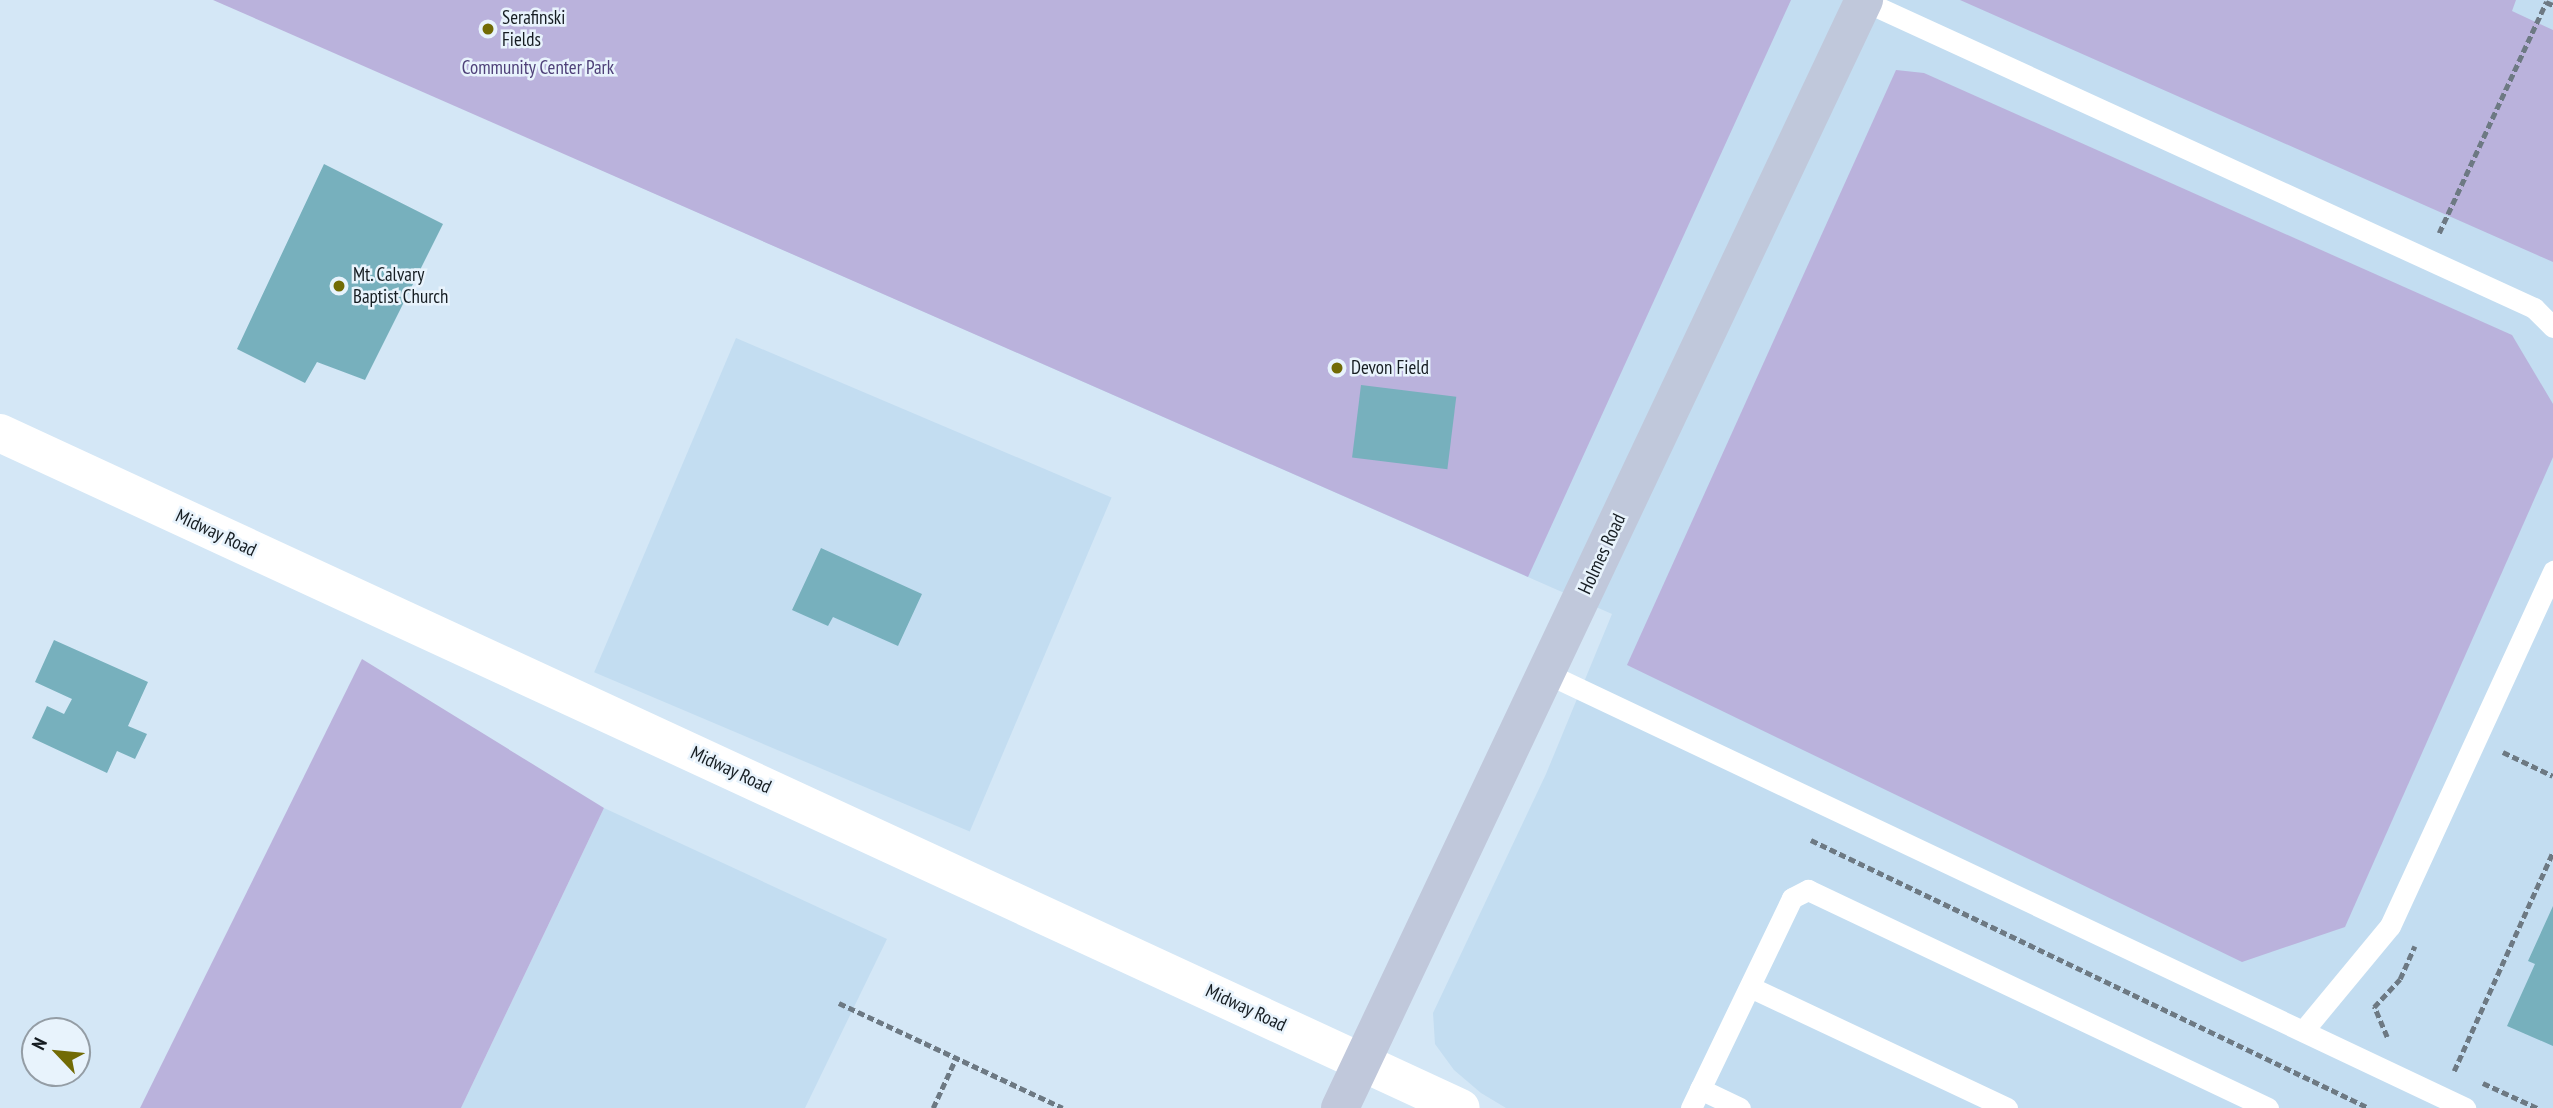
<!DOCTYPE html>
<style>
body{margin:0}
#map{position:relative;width:2553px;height:1108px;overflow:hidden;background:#d4e7f6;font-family:"PT Sans Narrow",sans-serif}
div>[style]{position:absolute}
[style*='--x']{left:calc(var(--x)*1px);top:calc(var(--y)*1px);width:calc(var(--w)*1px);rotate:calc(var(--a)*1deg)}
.built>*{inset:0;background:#c3ddf1;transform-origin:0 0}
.green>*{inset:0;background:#bab2dc}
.building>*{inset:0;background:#77b0bd;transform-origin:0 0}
.path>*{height:4.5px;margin-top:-2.25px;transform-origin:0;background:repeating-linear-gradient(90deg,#6d7983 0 7px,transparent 0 10.5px)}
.service>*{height:21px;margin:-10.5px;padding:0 10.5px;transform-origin:10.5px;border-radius:10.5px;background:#fff}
.tertiary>*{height:38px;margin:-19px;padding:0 19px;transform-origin:19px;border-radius:19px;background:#fff}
.secondary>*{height:38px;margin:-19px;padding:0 19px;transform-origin:19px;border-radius:19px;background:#c0c8db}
.dots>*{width:19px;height:19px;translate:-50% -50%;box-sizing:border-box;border:4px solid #e8f3fc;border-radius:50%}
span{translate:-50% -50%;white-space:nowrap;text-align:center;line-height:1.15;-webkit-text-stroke:5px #e8f3fc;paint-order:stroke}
.poi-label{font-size:19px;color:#161d22}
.left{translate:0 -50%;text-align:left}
.park-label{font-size:19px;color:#4f4179}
.street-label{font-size:19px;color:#161d22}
.north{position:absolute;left:21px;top:1017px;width:70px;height:70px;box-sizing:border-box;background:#e8f3fc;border:2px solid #949da5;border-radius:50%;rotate:296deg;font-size:19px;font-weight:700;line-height:28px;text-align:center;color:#161d22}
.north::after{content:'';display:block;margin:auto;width:24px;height:32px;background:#726b05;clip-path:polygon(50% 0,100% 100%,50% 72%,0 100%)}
</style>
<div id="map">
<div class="built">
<div style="clip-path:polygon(752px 0,2553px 0,2553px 1108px,1506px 1108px,1481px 1093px,1454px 1070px,1435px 1044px,1433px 1013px,1546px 774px,1612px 614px,576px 159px)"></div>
<div style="left:736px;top:338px;width:408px;height:363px;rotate:23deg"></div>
<div style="clip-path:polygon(604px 808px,887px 939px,805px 1108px,461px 1108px)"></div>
</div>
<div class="green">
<div style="clip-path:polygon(213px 0,1791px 0,1528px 577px)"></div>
<div style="clip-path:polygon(1960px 0,2516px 0,2512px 11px,2553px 30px,2553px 262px)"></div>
<div style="clip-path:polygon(1896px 70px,1924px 73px,2512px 335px,2553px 404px,2553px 457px,2345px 927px,2242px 962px,1627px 665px)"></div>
<div style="clip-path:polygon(362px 659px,604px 808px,461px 1108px,140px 1108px)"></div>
</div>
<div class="building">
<div style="clip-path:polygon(324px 164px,443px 224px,365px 380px,317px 362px,305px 383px,237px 349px)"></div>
<div style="left:1361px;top:385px;width:96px;height:73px;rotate:7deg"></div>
<div style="clip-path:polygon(821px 548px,922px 594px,898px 646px,833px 617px,828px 626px,792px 610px)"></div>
<div style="clip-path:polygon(54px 640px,148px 682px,128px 726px,147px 734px,135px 759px,117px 751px,107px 773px,32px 738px,47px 706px,64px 714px,72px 699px,35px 682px)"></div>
<div style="clip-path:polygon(2553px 906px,2553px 1046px,2507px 1026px,2535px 964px,2528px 961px)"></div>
</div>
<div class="path">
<div style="--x:2439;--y:233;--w:255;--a:-65.1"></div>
<div style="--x:2546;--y:2;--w:8;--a:23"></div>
<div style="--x:2503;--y:752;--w:55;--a:25.6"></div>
<div style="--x:1811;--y:840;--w:619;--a:25.65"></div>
<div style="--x:839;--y:1003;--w:247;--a:25.1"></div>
<div style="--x:2387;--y:1037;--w:33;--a:-113"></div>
<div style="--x:2374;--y:1007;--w:38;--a:-47"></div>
<div style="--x:2400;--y:979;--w:36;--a:-66"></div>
<div style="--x:2454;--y:1071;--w:240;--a:-65.7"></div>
<div style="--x:2483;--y:1083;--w:60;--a:24.8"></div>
<div style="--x:933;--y:1108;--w:55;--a:-65.3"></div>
</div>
<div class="service">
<div style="--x:1864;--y:1;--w:737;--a:24.62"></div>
<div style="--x:2534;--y:308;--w:27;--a:45"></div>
<div style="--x:1546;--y:673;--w:1017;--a:25.33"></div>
<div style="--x:1750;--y:987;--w:284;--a:25.2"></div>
<div style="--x:2303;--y:1031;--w:136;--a:-50.4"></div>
<div style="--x:2390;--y:926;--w:391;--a:-65.3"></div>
<div style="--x:1700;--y:1089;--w:44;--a:25.4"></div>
<div style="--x:1691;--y:1108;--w:233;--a:-64.3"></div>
<div style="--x:1792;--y:898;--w:18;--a:-27"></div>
<div style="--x:1808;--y:890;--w:509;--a:25.36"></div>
</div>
<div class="tertiary">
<div style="--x:0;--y:433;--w:1609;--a:24.8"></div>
</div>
<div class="secondary">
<div style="--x:1340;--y:1108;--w:1226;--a:-64.69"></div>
</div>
<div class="dots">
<div style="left:488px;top:29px;background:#726b05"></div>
<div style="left:339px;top:286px;background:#726b05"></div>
<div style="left:1337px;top:368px;background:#726b05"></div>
</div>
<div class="poi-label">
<span class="left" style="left:502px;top:29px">Serafinski<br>Fields</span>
<span class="left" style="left:353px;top:286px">Mt. Calvary<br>Baptist Church</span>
<span class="left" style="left:1351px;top:368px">Devon Field</span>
</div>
<div class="park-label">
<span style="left:538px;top:68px">Community Center Park</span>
</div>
<div class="street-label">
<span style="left:216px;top:533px;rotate:25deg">Midway Road</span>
<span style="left:1602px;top:554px;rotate:-65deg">Holmes Road</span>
<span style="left:731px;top:770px;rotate:25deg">Midway Road</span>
<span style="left:1246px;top:1008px;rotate:25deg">Midway Road</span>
</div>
<div class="north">N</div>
</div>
